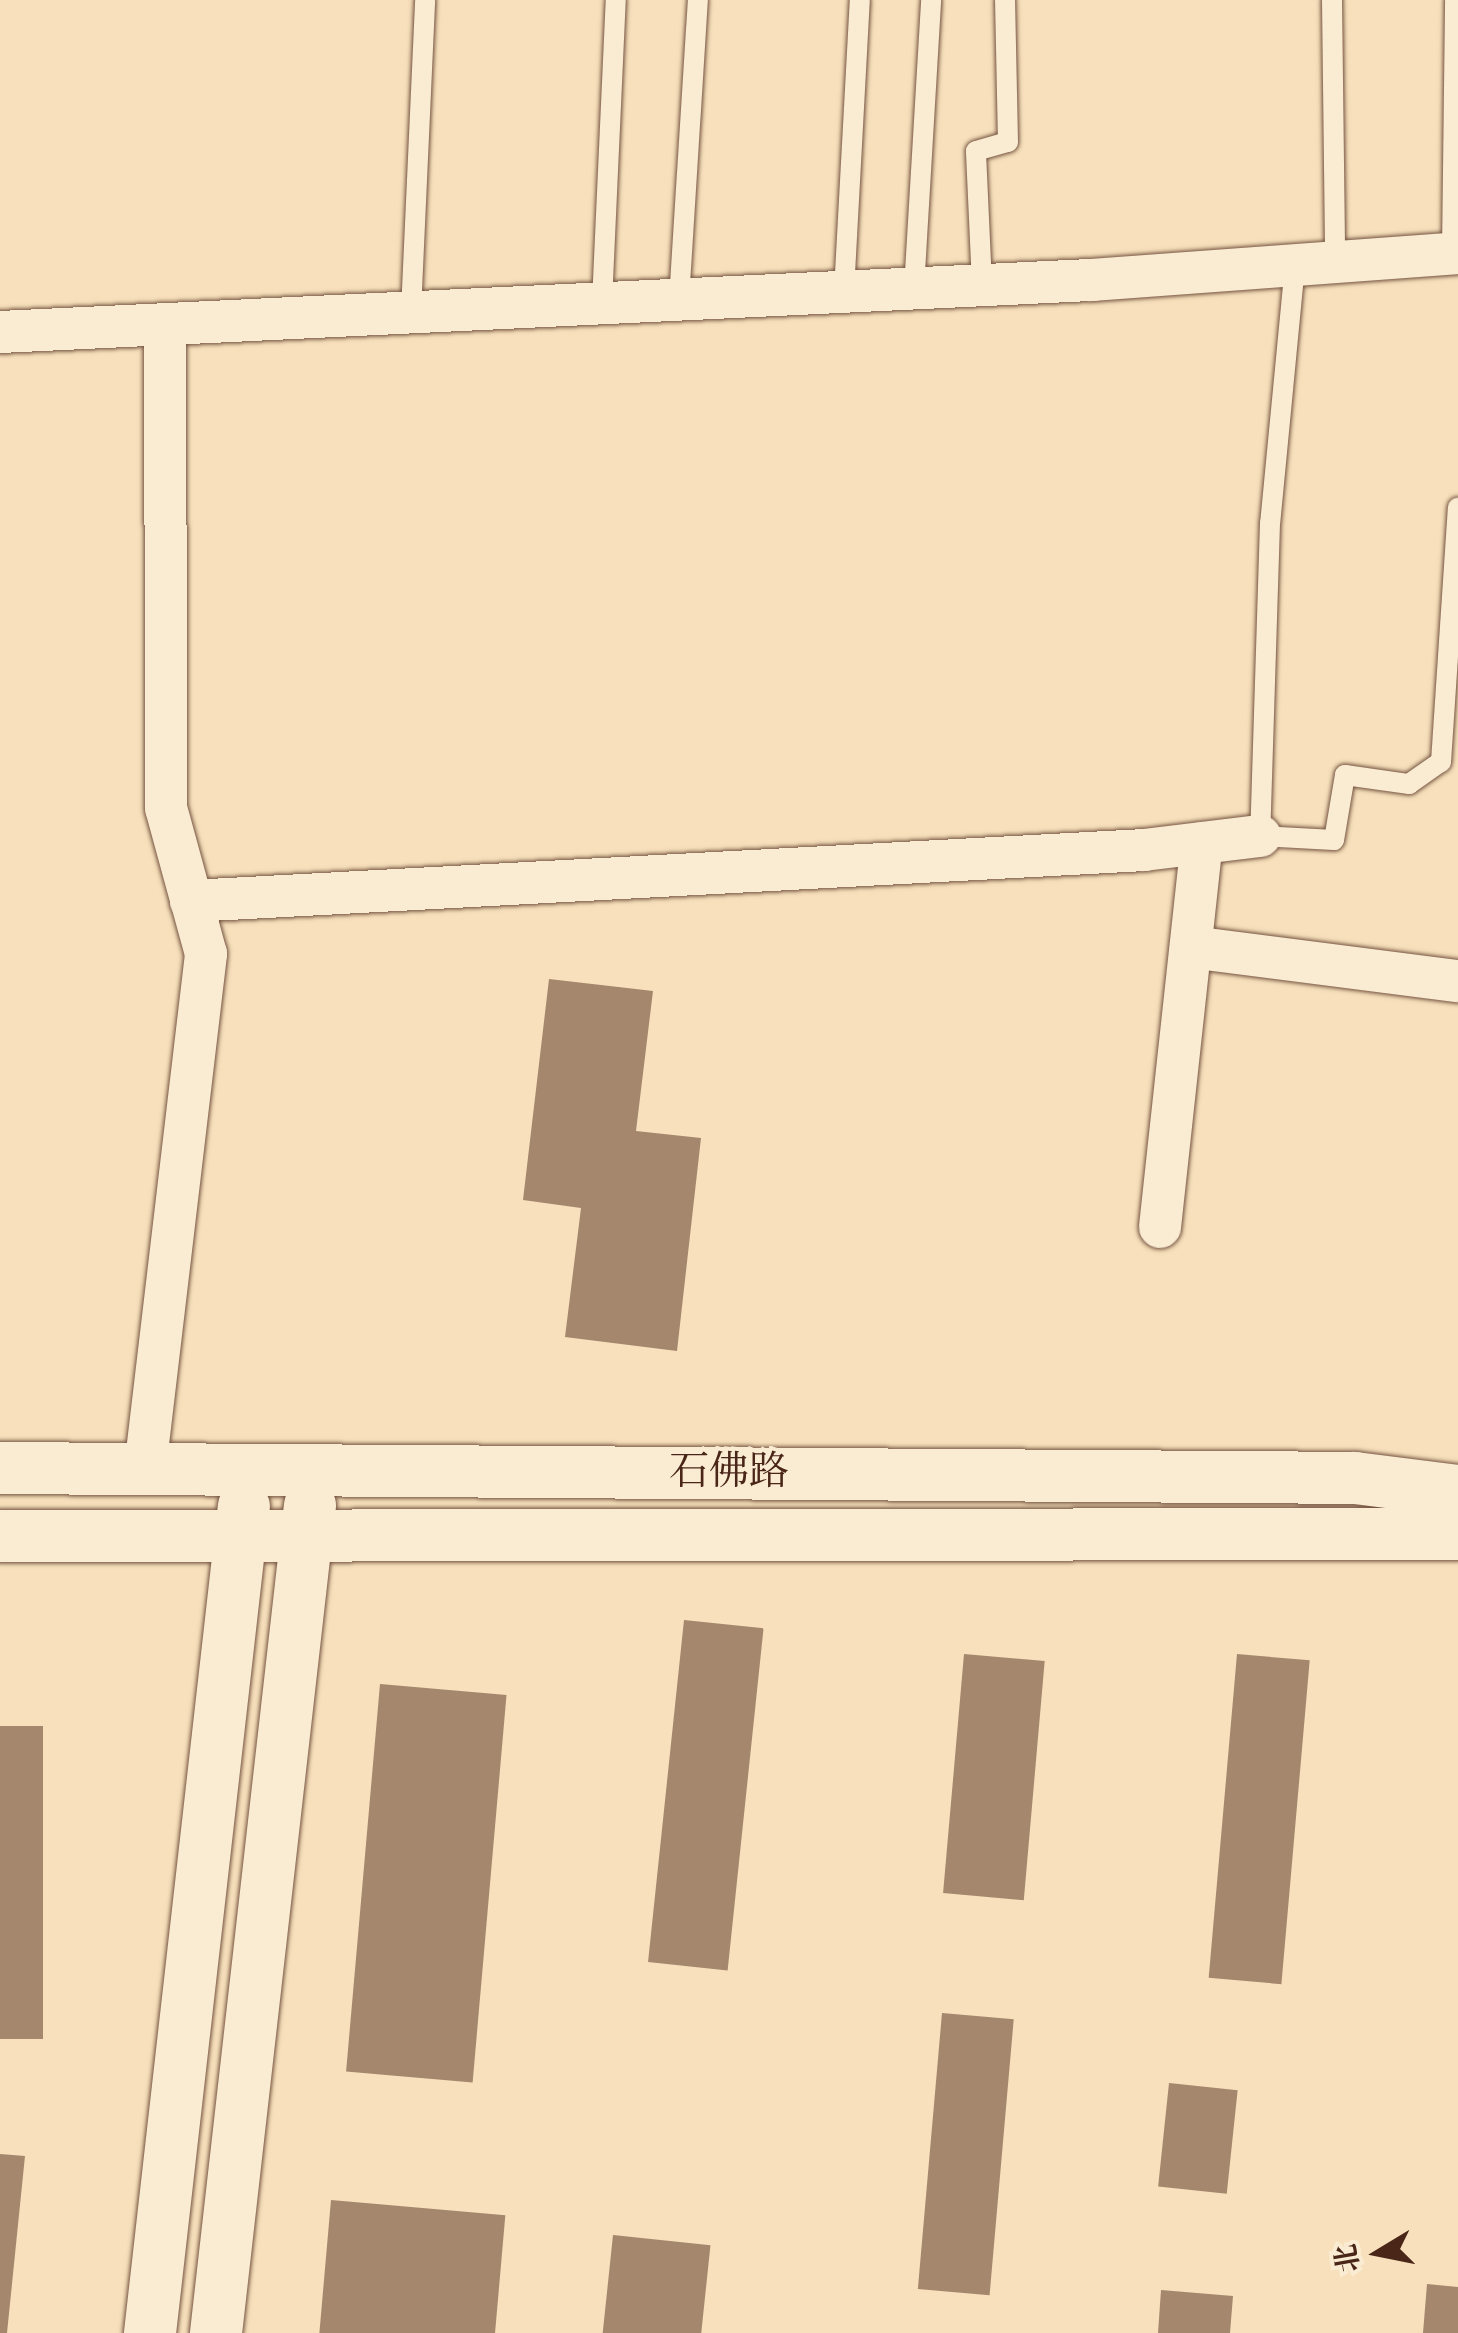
<!DOCTYPE html>
<meta charset="utf-8">
<style>
body{margin:0}
#map{position:relative;width:1458px;height:2333px;overflow:hidden;background:#f7e0bb;font-family:"IM FELL DW Pica","Noto Serif SC",serif}
div>[style]{position:absolute}
[style*='--x']{left:calc(var(--x)*1px);top:calc(var(--y)*1px);width:calc(var(--w)*1px);rotate:calc(var(--a)*1deg)}
.building>*{inset:0;background:#a4876d;transform-origin:0 0}
.roads{filter:drop-shadow(0 0 2px #755441) drop-shadow(0 0 2px #755441)}
.service>*{height:20px;margin:-10px;padding:0 10px;transform-origin:10px;border-radius:10px;background:#faebd3}
.minor>*{height:42px;margin:-21px;padding:0 21px;transform-origin:21px;border-radius:21px;background:#faebd3}
.tertiary>*{height:52px;margin:-26px;padding:0 26px;transform-origin:26px;border-radius:26px;background:#faebd3}
span{translate:-50% -50%;white-space:nowrap;text-align:center;line-height:1.15;-webkit-text-stroke:8px #faebd3;paint-order:stroke}
.street-label{font-size:40px;color:#4a2618}
.north{position:absolute;left:1328px;top:2203px;width:100px;height:100px;-webkit-text-stroke:8px #faebd3;paint-order:stroke;rotate:260deg;font-size:28px;font-weight:700;line-height:40px;text-align:center;color:#4a2618}
.north::after{content:'';display:block;margin:auto;width:35px;height:45px;background:#4a2618;clip-path:polygon(50% 0,100% 100%,50% 72%,0 100%)}
</style>
<div id="map">
<div class="building">
<div style="clip-path:polygon(549px 979px,653px 991px,636px 1131px,701px 1138px,677px 1351px,565px 1337px,581px 1208px,523px 1200px)"></div>
<div style="left:684px;top:1620px;width:80px;height:344px;rotate:6deg"></div>
<div style="left:964px;top:1654px;width:81px;height:240px;rotate:5deg"></div>
<div style="left:1237px;top:1654px;width:73px;height:325px;rotate:5deg"></div>
<div style="left:380px;top:1684px;width:127px;height:389px;rotate:5deg"></div>
<div style="left:43px;top:1726px;width:313px;height:43px;rotate:90deg"></div>
<div style="left:942px;top:2013px;width:72px;height:277px;rotate:5deg"></div>
<div style="left:1169px;top:2083px;width:69px;height:104px;rotate:6deg"></div>
<div style="clip-path:polygon(0 2154px,25px 2156px,7px 2333px,0 2333px)"></div>
<div style="left:331px;top:2200px;width:175px;height:134px;rotate:5deg"></div>
<div style="left:613px;top:2235px;width:98px;height:99px;rotate:6deg"></div>
<div style="clip-path:polygon(1427px 2284px,1458px 2287px,1458px 2333px,1423px 2333px)"></div>
<div style="clip-path:polygon(1161px 2290px,1233px 2296px,1230px 2333px,1158px 2333px)"></div>
</div>
<div class="roads">
<div class="service">
<div style="--x:1332;--y:0;--w:262;--a:89.3"></div>
<div style="--x:1452;--y:253;--w:253;--a:-89.3"></div>
<div style="--x:1295;--y:265;--w:259;--a:95.5"></div>
<div style="--x:1270;--y:523;--w:313;--a:91.8"></div>
<div style="--x:1260;--y:836;--w:74;--a:3.1"></div>
<div style="--x:1334;--y:840;--w:66;--a:-80.4"></div>
<div style="--x:1345;--y:775;--w:65;--a:8"></div>
<div style="--x:1409;--y:784;--w:39;--a:-35"></div>
<div style="--x:1441;--y:762;--w:255;--a:-86.2"></div>
<div style="--x:982;--y:285;--w:134;--a:-92.6"></div>
<div style="--x:976;--y:151;--w:33;--a:-16"></div>
<div style="--x:1008;--y:142;--w:142;--a:-91.2"></div>
<div style="--x:914;--y:289;--w:289;--a:-86.6"></div>
<div style="--x:844;--y:292;--w:292;--a:-86.9"></div>
<div style="--x:679;--y:300;--w:301;--a:-86.4"></div>
<div style="--x:602;--y:303;--w:303;--a:-87.4"></div>
<div style="--x:411;--y:312;--w:312;--a:-87.4"></div>
</div>
<div class="minor">
<div style="--x:0;--y:332;--w:1093;--a:-2.73"></div>
<div style="--x:1092;--y:280;--w:367;--a:-4.2"></div>
<div style="--x:191;--y:901;--w:954;--a:-3.06"></div>
<div style="--x:1144;--y:850;--w:117;--a:-6.9"></div>
<div style="--x:1191;--y:947;--w:269;--a:7.3"></div>
<div style="--x:1160;--y:1227;--w:386;--a:-83.8"></div>
<div style="--x:145;--y:1469;--w:519;--a:-83.24"></div>
<div style="--x:206;--y:954;--w:151;--a:-105.3"></div>
<div style="--x:166;--y:808;--w:484;--a:-90.1"></div>
</div>
<div class="tertiary">
<div style="--x:0;--y:1468;--w:1355;--a:0.42"></div>
<div style="--x:1355;--y:1478;--w:104;--a:7.2"></div>
<div style="--x:0;--y:1536;--w:1458;--a:-0.08"></div>
<div style="--x:150;--y:2333;--w:832;--a:-83.52"></div>
<div style="--x:216;--y:2333;--w:833;--a:-83.52"></div>
</div>
</div>
<div class="street-label">
<span style="left:729px;top:1473px">石佛路</span>
</div>
<div class="north">北</div>
</div>
